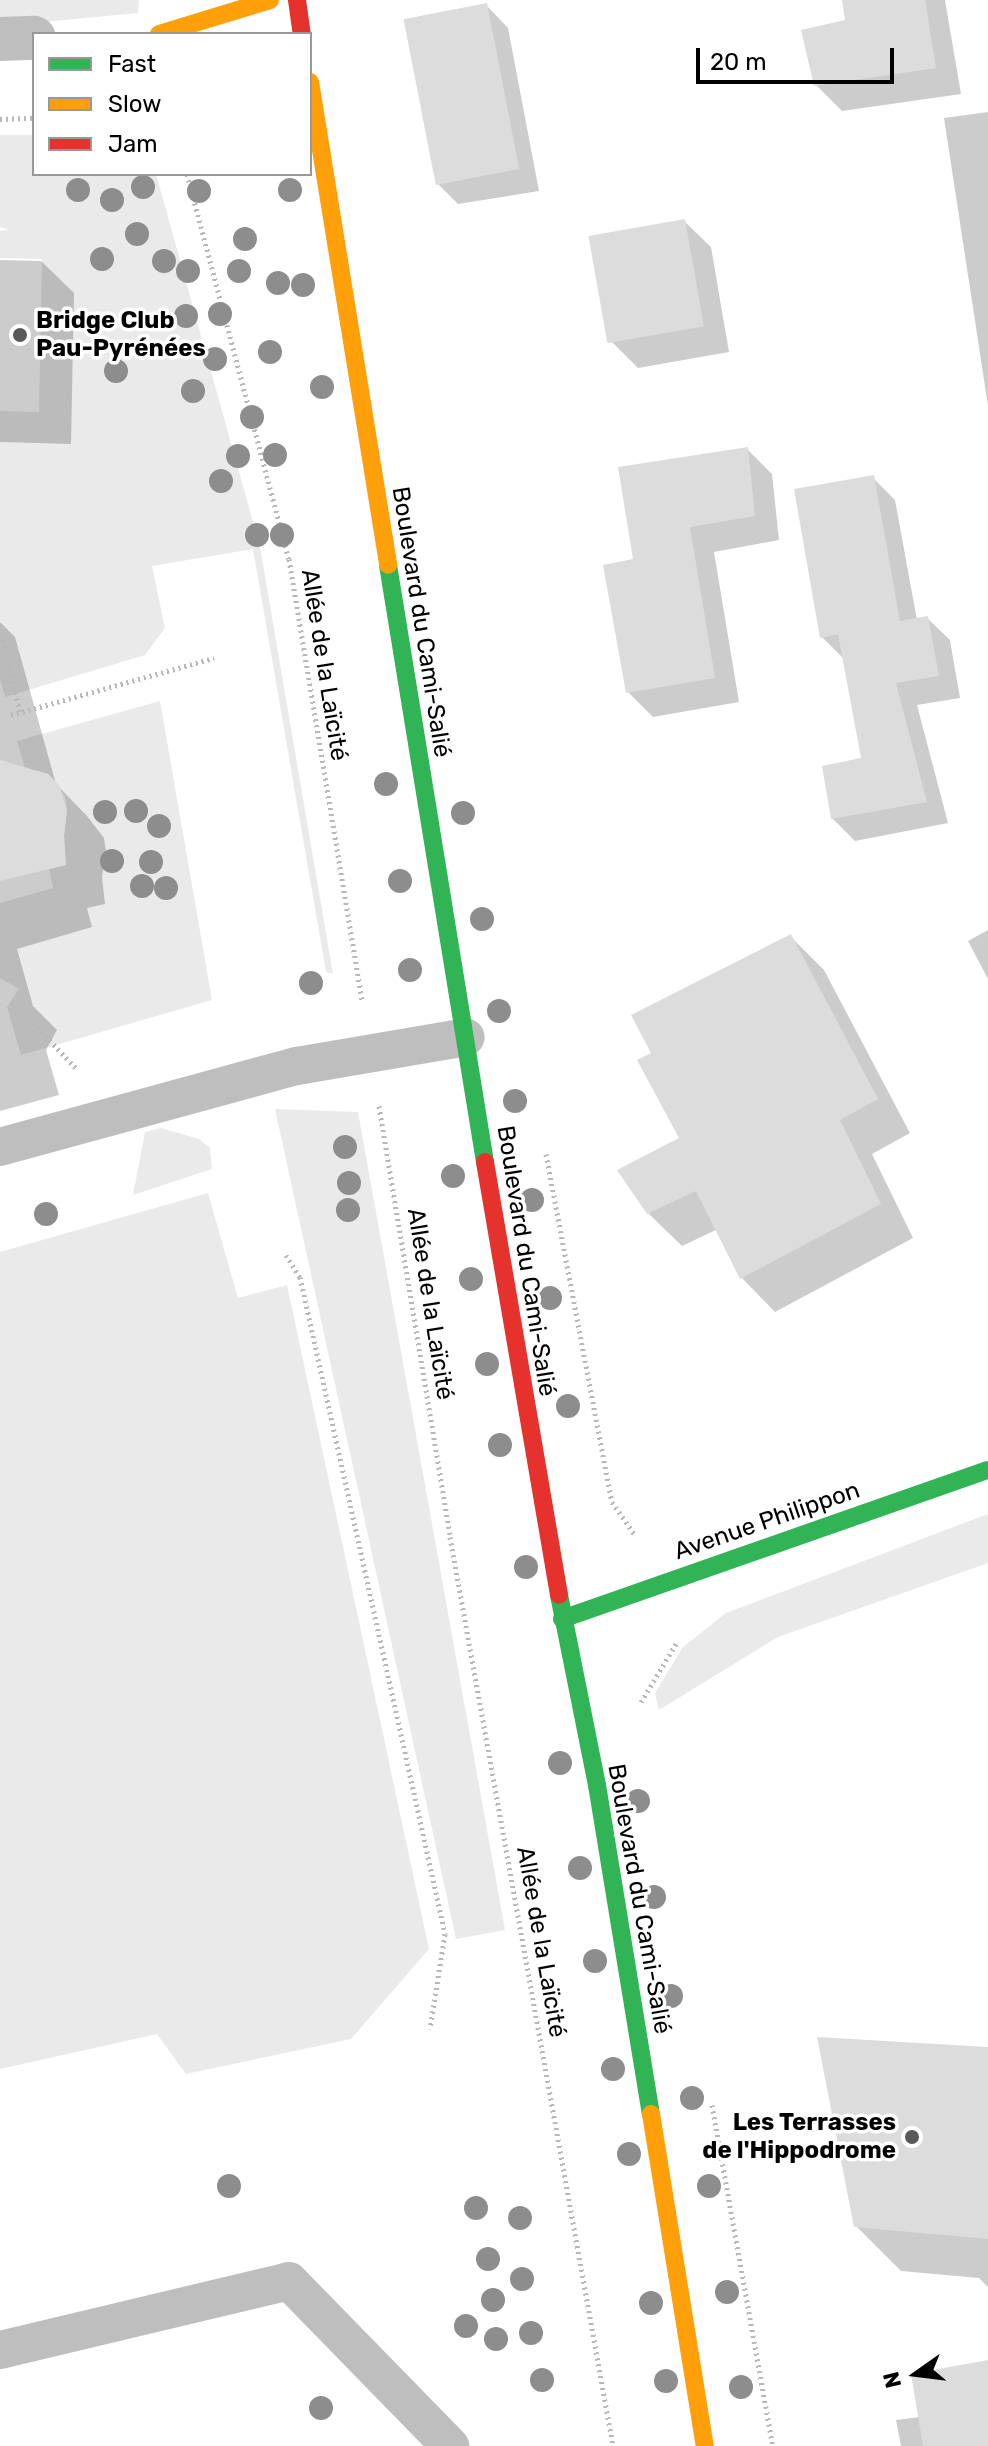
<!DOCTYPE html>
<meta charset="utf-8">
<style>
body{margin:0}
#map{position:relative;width:988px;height:2446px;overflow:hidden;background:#fff;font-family:Rubik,sans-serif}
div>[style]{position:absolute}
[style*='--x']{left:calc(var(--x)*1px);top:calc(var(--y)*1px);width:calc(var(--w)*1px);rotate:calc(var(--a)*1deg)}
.green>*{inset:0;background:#eaeaea}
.shadow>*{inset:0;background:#0003}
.building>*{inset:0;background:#dcdcdc;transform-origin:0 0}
.path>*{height:5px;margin-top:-2.5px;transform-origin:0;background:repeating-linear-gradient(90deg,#b8b8b8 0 2px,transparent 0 6px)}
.lane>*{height:38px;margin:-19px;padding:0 19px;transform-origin:19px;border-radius:19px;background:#bebebe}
.street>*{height:44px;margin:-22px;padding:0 22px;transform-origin:22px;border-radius:22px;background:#bebebe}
.fast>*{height:18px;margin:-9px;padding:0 9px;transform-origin:9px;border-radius:9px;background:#30b455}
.slow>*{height:18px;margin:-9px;padding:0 9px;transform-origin:9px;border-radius:9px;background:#ff9f0a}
.jam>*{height:18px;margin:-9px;padding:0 9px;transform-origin:9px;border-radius:9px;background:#e5322d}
.trees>*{width:24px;height:24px;margin:-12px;border-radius:50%;background:#8d8d8d}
.dots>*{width:22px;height:22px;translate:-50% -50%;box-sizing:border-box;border:4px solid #fff;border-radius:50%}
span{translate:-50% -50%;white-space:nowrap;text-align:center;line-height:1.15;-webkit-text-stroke:7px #fff;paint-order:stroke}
.poi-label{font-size:24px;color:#000;font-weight:700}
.left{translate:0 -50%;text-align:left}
.right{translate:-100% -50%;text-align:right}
.street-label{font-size:24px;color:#000}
.legend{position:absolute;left:32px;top:32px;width:280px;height:144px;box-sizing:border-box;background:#fff;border:2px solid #999;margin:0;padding:10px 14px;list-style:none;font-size:24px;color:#000}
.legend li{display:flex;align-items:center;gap:16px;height:40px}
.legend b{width:40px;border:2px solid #999}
.north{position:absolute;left:876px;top:2334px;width:80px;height:80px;-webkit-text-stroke:6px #fff;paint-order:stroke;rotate:256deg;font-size:22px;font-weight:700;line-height:32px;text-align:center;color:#000}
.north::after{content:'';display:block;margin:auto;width:28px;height:36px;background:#000;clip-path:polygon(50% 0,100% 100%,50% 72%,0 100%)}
.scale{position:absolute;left:696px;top:48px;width:198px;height:36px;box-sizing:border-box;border:4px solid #000;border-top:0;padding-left:10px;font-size:24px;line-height:28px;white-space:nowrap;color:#000;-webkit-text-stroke:6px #fff;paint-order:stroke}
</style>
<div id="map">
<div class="green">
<div style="clip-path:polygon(0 0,139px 0,138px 13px,33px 23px,0 23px)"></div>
<div style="clip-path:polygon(0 135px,34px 135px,34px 174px,156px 174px,260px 547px,333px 974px,326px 972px,253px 549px,152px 566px,165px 628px,145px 655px,5px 697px,0 679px,0 411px,39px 412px,42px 259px,0 258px,0 231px,9px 230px,0 227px)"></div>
<div style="clip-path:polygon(160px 701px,212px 1000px,21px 1055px,7px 1007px,19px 989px,0 978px,0 903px,53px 888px,49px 869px,66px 864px,64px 836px,67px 810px,65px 796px,50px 775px,39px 771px,27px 775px,17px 741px)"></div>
<div style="clip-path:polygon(275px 1109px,358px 1112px,505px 1930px,456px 1939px)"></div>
<div style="clip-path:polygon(161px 1128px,199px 1139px,210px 1148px,212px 1169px,133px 1195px,145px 1132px)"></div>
<div style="clip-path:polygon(208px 1193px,238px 1298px,287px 1285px,429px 1949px,351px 2039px,186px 2074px,157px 2034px,0 2069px,0 1252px)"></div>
<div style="clip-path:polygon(988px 1514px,988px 1563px,778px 1637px,659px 1710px,655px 1693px,683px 1647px,726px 1613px)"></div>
</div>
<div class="shadow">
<div style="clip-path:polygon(844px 0,945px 0,961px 94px,842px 111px,816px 85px,847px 21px)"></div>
<div style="clip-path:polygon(486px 5px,508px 28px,539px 191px,458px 204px,436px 182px)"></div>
<div style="clip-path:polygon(988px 112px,988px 406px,944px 118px)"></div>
<div style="clip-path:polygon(684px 221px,711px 247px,729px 352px,638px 368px,612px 342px)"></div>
<div style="clip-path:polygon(0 260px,41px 261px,74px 293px,71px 444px,0 442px)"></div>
<div style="clip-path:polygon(747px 449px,772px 474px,779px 540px,714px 552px,739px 702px,653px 717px,628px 692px,636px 561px)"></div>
<div style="clip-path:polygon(873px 478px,895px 500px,917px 620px,927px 618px,950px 640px,960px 698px,917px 705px,948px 823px,855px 841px,832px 818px,864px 760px,844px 659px,822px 637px)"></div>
<div style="clip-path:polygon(0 622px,15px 637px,56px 784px,87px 816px,104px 838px,106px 851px,102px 877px,105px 904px,87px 908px,92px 927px,17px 949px,33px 1006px,57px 1030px,46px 1050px,59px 1095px,0 1111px)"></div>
<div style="clip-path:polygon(988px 930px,988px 979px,968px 941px)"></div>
<div style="clip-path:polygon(791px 937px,824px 970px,910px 1133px,872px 1154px,913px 1238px,775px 1312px,742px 1278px,718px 1229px,682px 1246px,648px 1213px,682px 1139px,654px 1053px)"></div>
<div style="clip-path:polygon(988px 2049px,988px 2287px,979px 2278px,901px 2271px,856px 2226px)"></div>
<div style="clip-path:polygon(988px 2363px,988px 2446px,901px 2446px,896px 2420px,920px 2417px)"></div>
</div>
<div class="building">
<div style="clip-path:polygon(842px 0,925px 0,936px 68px,814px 86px,801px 30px,845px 20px)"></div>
<div style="left:487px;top:3px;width:169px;height:85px;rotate:79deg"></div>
<div style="left:685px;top:219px;width:109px;height:98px;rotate:80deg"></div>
<div style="clip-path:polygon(748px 447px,755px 516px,690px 527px,715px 678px,626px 693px,603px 565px,633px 559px,618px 467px)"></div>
<div style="clip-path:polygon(874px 475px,900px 621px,928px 616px,939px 676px,896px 683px,927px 802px,831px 819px,822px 766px,861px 758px,838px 634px,820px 638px,794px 489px)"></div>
<div style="clip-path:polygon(0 760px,48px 774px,59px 785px,67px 810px,64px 836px,66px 865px,0 881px)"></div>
<div style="clip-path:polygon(791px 934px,878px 1099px,840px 1120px,881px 1204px,740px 1279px,696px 1191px,647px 1214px,617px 1170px,679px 1138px,637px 1060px,651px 1053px,631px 1015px)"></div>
<div style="clip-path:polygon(817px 2037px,988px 2047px,988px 2239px,854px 2227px)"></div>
<div style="clip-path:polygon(988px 2360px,988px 2446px,923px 2446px,911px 2374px)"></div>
</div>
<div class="path">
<div style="--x:0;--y:119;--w:34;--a:-2"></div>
<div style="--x:187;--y:174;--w:398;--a:75.2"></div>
<div style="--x:289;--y:559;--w:449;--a:80.6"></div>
<div style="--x:0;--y:628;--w:86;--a:76.6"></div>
<div style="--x:11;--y:715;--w:211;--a:-15.7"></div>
<div style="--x:12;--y:1001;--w:95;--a:46.3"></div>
<div style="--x:379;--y:1106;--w:437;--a:80.6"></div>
<div style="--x:450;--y:1537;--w:923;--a:79.83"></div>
<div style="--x:546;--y:1154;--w:354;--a:79.3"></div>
<div style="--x:612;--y:1502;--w:40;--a:55.1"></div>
<div style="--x:286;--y:1255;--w:26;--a:58"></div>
<div style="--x:300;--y:1277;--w:673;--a:77.55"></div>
<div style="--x:445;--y:1934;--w:96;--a:99"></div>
<div style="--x:641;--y:1702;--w:70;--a:-59"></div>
<div style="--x:712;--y:2105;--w:346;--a:79.9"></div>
</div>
<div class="lane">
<div style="--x:0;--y:1147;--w:308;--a:-15.3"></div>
<div style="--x:297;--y:1066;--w:171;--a:-9.7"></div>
<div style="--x:0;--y:2350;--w:297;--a:-13.4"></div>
<div style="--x:289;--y:2281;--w:231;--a:45.7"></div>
</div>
<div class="street">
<div style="--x:0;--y:39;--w:34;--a:-2"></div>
</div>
<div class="fast">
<div style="--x:388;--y:565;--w:605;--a:80.77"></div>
<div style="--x:559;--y:1595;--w:194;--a:78.7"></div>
<div style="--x:597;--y:1785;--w:333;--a:80.7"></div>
<div style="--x:562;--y:1619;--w:451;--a:-19.3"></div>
</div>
<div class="slow">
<div style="--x:159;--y:34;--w:116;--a:-17"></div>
<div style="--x:310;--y:82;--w:489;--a:80.8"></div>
<div style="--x:651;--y:2114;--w:336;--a:80.8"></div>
</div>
<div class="jam">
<div style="--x:297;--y:0;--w:34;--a:82"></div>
<div style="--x:485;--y:1162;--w:439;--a:80.3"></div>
</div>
<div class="trees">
<div style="left:143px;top:187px"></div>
<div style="left:78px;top:190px"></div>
<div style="left:290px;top:190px"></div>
<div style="left:199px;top:191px"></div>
<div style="left:112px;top:200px"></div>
<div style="left:137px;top:234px"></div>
<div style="left:245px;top:239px"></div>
<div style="left:102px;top:259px"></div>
<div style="left:164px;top:261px"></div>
<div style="left:188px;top:271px"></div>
<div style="left:239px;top:271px"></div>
<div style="left:278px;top:283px"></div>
<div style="left:303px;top:285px"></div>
<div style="left:220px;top:314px"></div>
<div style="left:186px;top:316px"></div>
<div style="left:270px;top:352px"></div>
<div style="left:215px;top:359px"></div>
<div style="left:116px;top:371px"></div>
<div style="left:322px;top:387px"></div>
<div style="left:193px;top:391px"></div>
<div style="left:252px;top:417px"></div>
<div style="left:275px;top:455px"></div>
<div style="left:238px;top:456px"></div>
<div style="left:221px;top:481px"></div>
<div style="left:257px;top:535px"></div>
<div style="left:282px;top:535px"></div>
<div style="left:386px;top:784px"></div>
<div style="left:136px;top:811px"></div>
<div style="left:105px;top:812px"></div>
<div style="left:463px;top:813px"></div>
<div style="left:159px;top:826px"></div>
<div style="left:112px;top:861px"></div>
<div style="left:151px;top:862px"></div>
<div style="left:400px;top:881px"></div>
<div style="left:142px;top:886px"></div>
<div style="left:166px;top:888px"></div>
<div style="left:482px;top:919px"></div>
<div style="left:410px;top:970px"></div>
<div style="left:311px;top:983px"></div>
<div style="left:499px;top:1011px"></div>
<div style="left:515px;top:1101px"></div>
<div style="left:345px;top:1147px"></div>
<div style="left:453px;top:1176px"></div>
<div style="left:349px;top:1183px"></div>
<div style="left:532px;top:1200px"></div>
<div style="left:348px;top:1210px"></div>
<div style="left:46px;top:1214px"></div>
<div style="left:471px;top:1279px"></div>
<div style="left:550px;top:1298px"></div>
<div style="left:487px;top:1364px"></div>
<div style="left:568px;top:1406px"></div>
<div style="left:500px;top:1445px"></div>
<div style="left:526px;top:1567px"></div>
<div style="left:560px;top:1763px"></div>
<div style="left:638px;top:1801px"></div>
<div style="left:580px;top:1868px"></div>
<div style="left:654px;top:1897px"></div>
<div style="left:595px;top:1961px"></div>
<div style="left:671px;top:1996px"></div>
<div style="left:613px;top:2069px"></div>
<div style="left:692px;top:2098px"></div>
<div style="left:629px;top:2154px"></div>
<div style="left:229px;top:2186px"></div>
<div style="left:709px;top:2186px"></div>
<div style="left:476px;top:2208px"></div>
<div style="left:520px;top:2218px"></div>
<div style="left:488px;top:2259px"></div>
<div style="left:522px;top:2279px"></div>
<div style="left:727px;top:2292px"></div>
<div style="left:493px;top:2300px"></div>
<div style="left:651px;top:2303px"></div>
<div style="left:466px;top:2326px"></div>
<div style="left:531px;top:2333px"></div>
<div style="left:496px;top:2339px"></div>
<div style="left:542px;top:2380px"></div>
<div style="left:666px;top:2381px"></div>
<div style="left:741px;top:2387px"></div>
<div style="left:321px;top:2408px"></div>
</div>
<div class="dots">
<div style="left:20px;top:335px;background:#595959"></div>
<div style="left:912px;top:2137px;background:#595959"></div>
</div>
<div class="poi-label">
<span class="left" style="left:36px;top:335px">Bridge Club<br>Pau-Pyrénées</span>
<span class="right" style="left:896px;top:2137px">Les Terrasses<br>de l'Hippodrome</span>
</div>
<div class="street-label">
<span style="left:421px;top:622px;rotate:81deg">Boulevard du Cami-Salié</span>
<span style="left:324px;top:665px;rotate:81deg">Allée de la Laïcité</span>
<span style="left:526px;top:1261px;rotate:81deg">Boulevard du Cami-Salié</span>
<span style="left:430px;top:1304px;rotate:81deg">Allée de la Laïcité</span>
<span style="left:767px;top:1521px;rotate:-19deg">Avenue Philippon</span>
<span style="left:639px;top:1899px;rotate:80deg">Boulevard du Cami-Salié</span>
<span style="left:541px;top:1942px;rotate:80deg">Allée de la Laïcité</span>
</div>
<ul class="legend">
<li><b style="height:10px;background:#30b455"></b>Fast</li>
<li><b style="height:10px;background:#ff9f0a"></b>Slow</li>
<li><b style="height:10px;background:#e5322d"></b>Jam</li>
</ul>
<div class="north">N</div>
<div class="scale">20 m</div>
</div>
